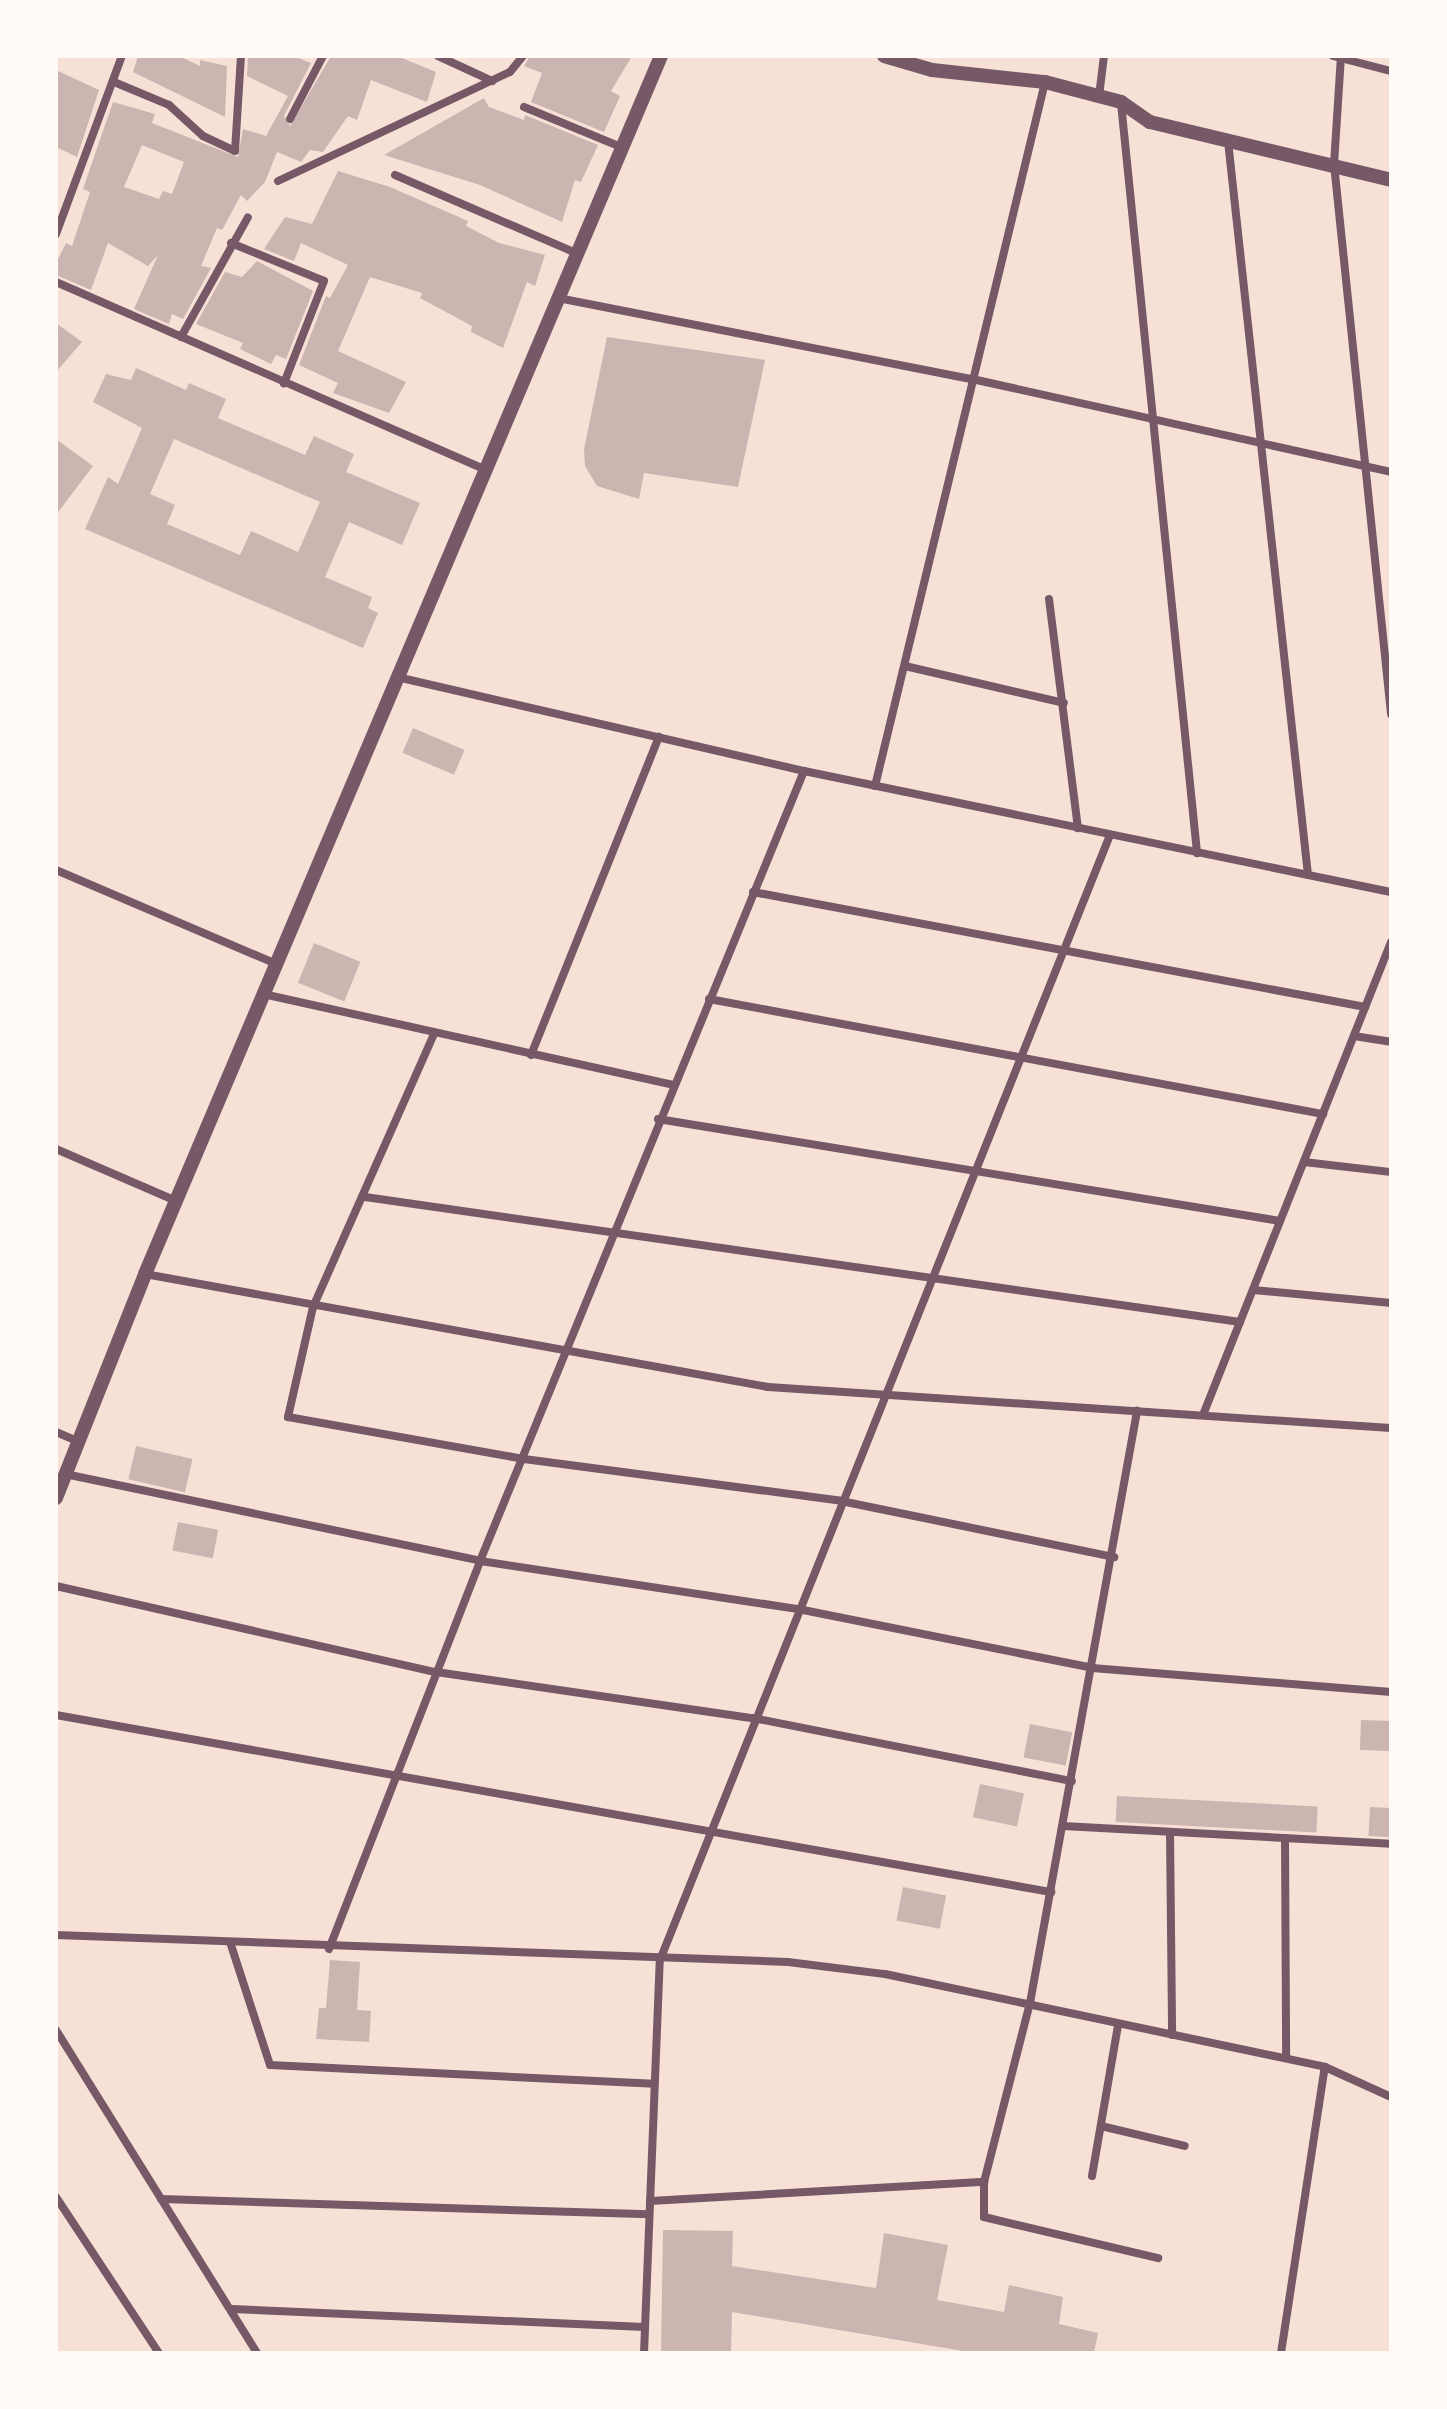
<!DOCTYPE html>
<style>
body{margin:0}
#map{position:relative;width:1447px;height:2409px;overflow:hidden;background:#f7e1d7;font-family:"DejaVu Sans",sans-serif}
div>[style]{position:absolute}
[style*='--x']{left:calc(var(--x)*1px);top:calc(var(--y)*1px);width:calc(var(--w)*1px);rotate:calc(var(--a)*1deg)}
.building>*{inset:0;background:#ccb4b1;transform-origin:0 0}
.minor>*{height:8px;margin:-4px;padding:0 4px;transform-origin:4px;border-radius:4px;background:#755966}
.tertiary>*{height:14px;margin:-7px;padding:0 7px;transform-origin:7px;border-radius:7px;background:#755966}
span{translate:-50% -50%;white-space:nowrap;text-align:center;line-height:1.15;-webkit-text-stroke:7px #fffaf5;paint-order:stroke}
.frame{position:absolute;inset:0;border:58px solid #fffaf5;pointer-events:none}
</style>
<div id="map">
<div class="building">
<div style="clip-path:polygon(138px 56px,179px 56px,200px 66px,200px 60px,227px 66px,225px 117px,133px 72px)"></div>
<div style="clip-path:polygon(evenodd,248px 56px,294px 56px,311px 63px,284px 116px,290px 126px,331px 56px,397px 56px,436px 72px,427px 102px,371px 80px,357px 120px,348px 116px,323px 152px,310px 150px,301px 162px,277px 152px,265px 182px,247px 201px,241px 195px,222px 230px,217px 228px,201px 266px,211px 268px,183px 319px,172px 314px,169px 324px,134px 309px,158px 255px,148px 266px,108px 243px,91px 290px,56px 275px,56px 263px,66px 243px,72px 246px,90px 192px,83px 189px,113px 102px,155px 114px,152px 123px,238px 157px,243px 129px,266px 136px,288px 96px,247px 76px,248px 56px,142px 145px,184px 162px,172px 194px,163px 191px,159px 199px,124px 187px,142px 145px)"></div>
<div style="clip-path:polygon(530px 56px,632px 56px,611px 91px,620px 96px,604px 132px,531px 102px,542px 73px,524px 66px)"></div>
<div style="clip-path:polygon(56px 70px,99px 90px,77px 157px,56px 147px)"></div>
<div style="clip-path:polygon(484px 98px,489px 107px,524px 120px,525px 115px,598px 145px,581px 182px,575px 180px,562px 222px,480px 185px,384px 155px)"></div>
<div style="clip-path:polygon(338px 171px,390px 187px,468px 221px,466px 226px,499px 243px,545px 255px,535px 286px,527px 282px,503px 348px,471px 332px,472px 326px,420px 298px,422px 293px,370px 277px,338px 351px,406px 382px,389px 413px,333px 393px,338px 383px,299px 365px,326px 296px,330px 298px,348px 265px,301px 243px,294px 261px,264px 249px,285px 217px,312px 224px)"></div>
<div style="clip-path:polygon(257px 261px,313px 291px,286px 359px,276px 355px,271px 364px,240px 349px,243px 343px,196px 324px,225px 272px,242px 277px)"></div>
<div style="clip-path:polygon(56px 323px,82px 342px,56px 372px)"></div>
<div style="clip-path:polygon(607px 337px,765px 360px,738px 487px,644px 473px,639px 499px,597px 486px,585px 466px,584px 449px)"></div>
<div style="clip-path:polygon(evenodd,136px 368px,186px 390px,189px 383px,226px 399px,218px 418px,305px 455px,314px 436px,354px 454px,346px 472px,420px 503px,402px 545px,349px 522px,325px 577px,372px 597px,368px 608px,378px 613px,363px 648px,85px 529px,108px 477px,118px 484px,142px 428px,93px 402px,106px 374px,131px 380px,136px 368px,174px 439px,320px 502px,298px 552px,251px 531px,240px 555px,167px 524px,175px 505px,150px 494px,174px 439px)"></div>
<div style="clip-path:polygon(56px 439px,93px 466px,56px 515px)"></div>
<div style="left:413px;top:728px;width:56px;height:27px;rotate:23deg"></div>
<div style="left:314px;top:943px;width:50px;height:43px;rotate:22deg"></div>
<div style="left:136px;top:1446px;width:58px;height:34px;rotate:13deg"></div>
<div style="left:178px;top:1522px;width:41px;height:29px;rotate:11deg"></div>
<div style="left:1361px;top:1720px;width:30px;height:30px;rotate:2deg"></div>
<div style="left:1030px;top:1724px;width:43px;height:34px;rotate:11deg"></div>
<div style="left:980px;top:1784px;width:45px;height:34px;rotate:12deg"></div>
<div style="left:1117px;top:1796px;width:201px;height:26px;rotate:3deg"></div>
<div style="left:1370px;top:1807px;width:21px;height:29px;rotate:3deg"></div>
<div style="left:903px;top:1887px;width:44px;height:34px;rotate:11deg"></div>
<div style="clip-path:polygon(330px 1960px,360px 1962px,357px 2010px,371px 2011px,369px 2042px,316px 2039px,319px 2008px,326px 2008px)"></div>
<div style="clip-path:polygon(663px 2230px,733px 2231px,732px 2266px,876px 2288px,884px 2233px,948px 2245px,937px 2300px,1004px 2312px,1009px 2285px,1063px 2297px,1059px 2324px,1098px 2333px,1094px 2353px,975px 2353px,732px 2312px,731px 2353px,661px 2353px)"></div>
</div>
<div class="minor">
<div style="--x:438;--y:56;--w:60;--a:24.8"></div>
<div style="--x:1333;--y:56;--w:60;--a:14.5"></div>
<div style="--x:1341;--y:56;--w:108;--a:93.7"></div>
<div style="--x:1334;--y:164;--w:553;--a:84.08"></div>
<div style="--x:114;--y:82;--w:60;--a:22.7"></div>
<div style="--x:169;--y:105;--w:46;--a:42.4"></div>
<div style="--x:203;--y:136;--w:35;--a:25"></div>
<div style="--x:235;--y:151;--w:95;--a:-86.4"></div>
<div style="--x:1099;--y:96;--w:40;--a:-82.9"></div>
<div style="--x:1121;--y:103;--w:754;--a:84.21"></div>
<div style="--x:524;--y:107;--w:105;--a:22.4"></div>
<div style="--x:290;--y:119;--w:71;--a:-62.4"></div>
<div style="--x:1228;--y:141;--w:738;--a:83.78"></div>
<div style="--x:395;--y:175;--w:197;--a:23.3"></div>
<div style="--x:278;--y:181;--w:256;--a:-25.2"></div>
<div style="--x:510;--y:72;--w:21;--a:-51"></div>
<div style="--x:56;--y:234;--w:190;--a:-69.7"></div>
<div style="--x:231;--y:243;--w:100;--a:22.2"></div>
<div style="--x:324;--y:281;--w:110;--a:111.4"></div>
<div style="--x:56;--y:282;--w:467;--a:23.6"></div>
<div style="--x:558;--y:298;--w:422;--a:11.1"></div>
<div style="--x:972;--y:379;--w:429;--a:12.5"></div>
<div style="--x:181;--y:337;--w:137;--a:-60.8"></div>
<div style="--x:1049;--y:599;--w:231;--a:82.8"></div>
<div style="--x:905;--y:666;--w:163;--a:13.1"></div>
<div style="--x:397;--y:677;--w:418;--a:13"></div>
<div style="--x:804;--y:771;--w:599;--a:11.65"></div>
<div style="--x:875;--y:786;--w:724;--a:-76.42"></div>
<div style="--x:56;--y:870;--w:239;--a:23.1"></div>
<div style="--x:753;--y:892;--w:623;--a:10.64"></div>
<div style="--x:263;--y:994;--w:419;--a:12.5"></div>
<div style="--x:709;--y:999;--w:625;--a:10.61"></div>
<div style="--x:434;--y:1034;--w:299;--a:113.9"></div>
<div style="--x:313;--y:1307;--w:113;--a:102.8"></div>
<div style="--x:288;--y:1417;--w:240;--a:10.1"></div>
<div style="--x:524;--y:1459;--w:320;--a:7.5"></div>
<div style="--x:841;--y:1501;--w:279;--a:11.6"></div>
<div style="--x:1354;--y:1036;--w:37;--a:9"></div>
<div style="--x:531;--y:1055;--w:343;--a:-68.1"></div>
<div style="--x:658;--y:1119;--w:630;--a:9.31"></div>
<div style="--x:56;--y:1149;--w:131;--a:23.4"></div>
<div style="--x:1304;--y:1162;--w:88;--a:6.6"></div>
<div style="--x:365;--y:1197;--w:884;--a:8.13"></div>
<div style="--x:145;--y:1274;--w:633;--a:10.28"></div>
<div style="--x:768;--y:1387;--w:624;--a:3.77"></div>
<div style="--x:1253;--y:1290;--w:139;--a:5.4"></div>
<div style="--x:1203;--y:1415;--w:509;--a:-68.32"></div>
<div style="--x:56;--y:1432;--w:23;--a:23"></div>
<div style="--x:65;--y:1474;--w:424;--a:11.8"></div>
<div style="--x:480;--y:1561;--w:322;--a:8.6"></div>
<div style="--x:798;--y:1609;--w:300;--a:11.3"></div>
<div style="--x:1092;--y:1668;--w:300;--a:4.6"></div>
<div style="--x:56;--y:1586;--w:390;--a:12.8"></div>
<div style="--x:436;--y:1672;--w:320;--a:8.3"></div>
<div style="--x:753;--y:1718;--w:325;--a:11.2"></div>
<div style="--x:56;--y:1715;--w:1011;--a:10.09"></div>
<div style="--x:1063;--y:1826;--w:328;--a:3.1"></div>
<div style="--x:1170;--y:1832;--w:203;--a:89.4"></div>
<div style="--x:1285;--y:1838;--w:220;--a:89.7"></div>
<div style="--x:56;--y:1935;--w:732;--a:2.11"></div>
<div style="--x:788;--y:1962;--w:98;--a:7.1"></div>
<div style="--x:885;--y:1974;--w:450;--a:11.9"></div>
<div style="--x:1325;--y:2067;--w:72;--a:24.4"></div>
<div style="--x:231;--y:1945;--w:126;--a:72"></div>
<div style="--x:270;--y:2065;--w:384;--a:2.8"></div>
<div style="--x:329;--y:1949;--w:416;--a:-68.7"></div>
<div style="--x:480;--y:1561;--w:854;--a:-67.7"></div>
<div style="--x:56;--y:2030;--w:380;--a:58.1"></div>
<div style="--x:1101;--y:2126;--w:86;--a:13.4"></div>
<div style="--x:1092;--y:2176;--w:153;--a:-80.2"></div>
<div style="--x:984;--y:2182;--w:35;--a:90"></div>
<div style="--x:984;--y:2217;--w:179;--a:13.3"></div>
<div style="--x:56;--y:2197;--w:187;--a:56.6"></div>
<div style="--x:161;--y:2199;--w:488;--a:1.8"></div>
<div style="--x:650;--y:2201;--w:335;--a:-3.3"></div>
<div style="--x:984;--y:2182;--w:185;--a:-75.6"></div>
<div style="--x:1030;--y:2003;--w:602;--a:-79.75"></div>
<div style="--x:232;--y:2309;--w:413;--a:2.5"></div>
<div style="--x:644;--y:2353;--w:393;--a:-87.7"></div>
<div style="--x:660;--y:1960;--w:1212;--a:-68.2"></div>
<div style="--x:1281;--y:2353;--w:289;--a:-81.3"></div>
</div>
<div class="tertiary">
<div style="--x:884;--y:56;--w:50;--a:16.3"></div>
<div style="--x:932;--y:70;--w:114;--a:6.1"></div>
<div style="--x:1045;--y:82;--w:79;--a:14.7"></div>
<div style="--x:1121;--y:102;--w:35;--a:35"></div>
<div style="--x:1150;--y:122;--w:248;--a:13.5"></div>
<div style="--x:56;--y:1498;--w:241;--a:-68.3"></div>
<div style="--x:145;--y:1274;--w:1323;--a:-67.04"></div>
</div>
<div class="frame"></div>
</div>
